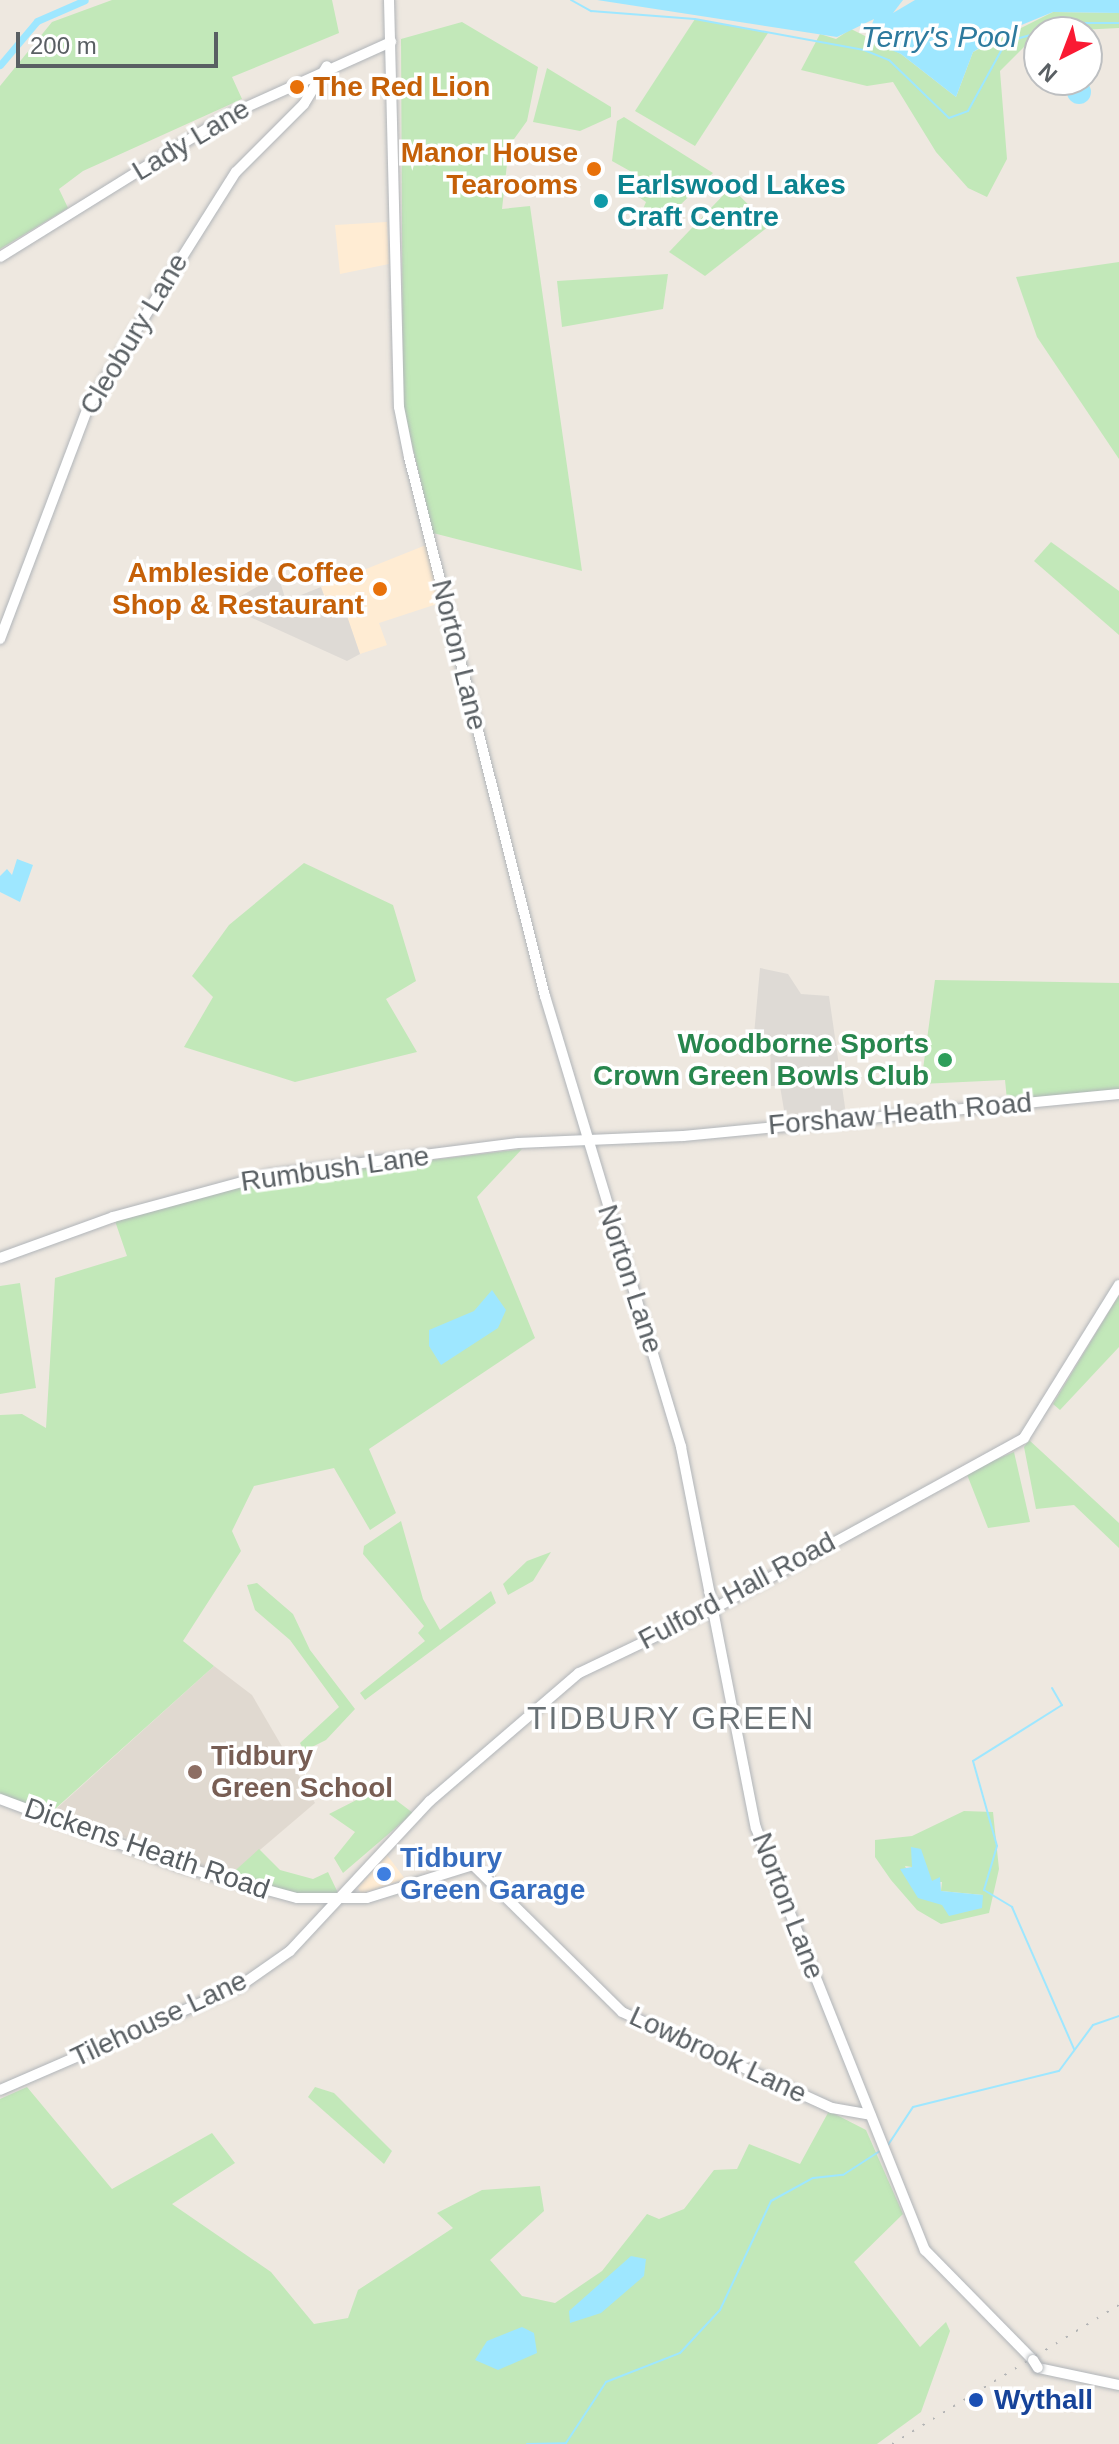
<!DOCTYPE html>
<style>
body{margin:0}
#map{position:relative;width:1119px;height:2444px;overflow:hidden;background:#eee8e0;font-family:Arial,sans-serif}
div>[style]{position:absolute}
[style*='--x']{left:calc(var(--x)*1px);top:calc(var(--y)*1px);width:calc(var(--w)*1px);rotate:calc(var(--a)*1deg)}
.commercial>*{inset:0;background:#ffecd3}
.industrial>*{inset:0;background:#dedad5}
.education>*{inset:0;background:#e0d9d0}
.green>*{inset:0;background:#c2e8b9}
.water>*{inset:0;background:#9ee7ff}
.round{border-radius:50%}
.stream>*{height:2px;margin:-1px;padding:0 1px;transform-origin:1px;border-radius:1px;background:#9ee7ff}
.canal>*{height:7px;margin:-3.5px;padding:0 3.5px;transform-origin:3.5px;border-radius:3.5px;background:#9ee7ff}
.roads{filter:drop-shadow(0 0 2px #b1b5b9) drop-shadow(0 0 2px #b1b5b9)}
.minor>*{height:10px;margin:-5px;padding:0 5px;transform-origin:5px;border-radius:5px;background:#fff}
.rail>*{height:2px;margin-top:-1px;transform-origin:0;background:repeating-linear-gradient(90deg,#b2b3b4 0 2px,transparent 0 12px)}
.bridges{filter:drop-shadow(0 0 2px #b1b5b9) drop-shadow(0 0 2px #b1b5b9)}
.minor-bridge>*{height:10px;margin:-5px;padding:0 5px;transform-origin:5px;border-radius:5px;background:#fff}
.dots>*{width:22px;height:22px;translate:-50% -50%;box-sizing:border-box;border:4px solid #fff;border-radius:50%}
span{translate:-50% -50%;white-space:nowrap;text-align:center;line-height:1.15;-webkit-text-stroke:7px #fff;paint-order:stroke}
.food-label{font-size:28px;color:#c56008;font-weight:700}
.left{translate:0 -50%;text-align:left}
.right{translate:-100% -50%;text-align:right}
.street-label{font-size:28px;color:#595f63}
.culture-label{font-size:28px;color:#0d838f;font-weight:700}
.leisure-label{font-size:28px;color:#27864d;font-weight:700}
.education-label{font-size:28px;color:#785e54;font-weight:700}
.shop-label{font-size:28px;color:#366cbe;font-weight:700}
.transit-label{font-size:28px;color:#164399;font-weight:700}
.water-label{font-size:30px;color:#2d7a9e;font-style:italic}
.quarter-label{font-size:32px;color:#697175;letter-spacing:2px}
.north{position:absolute;left:1023px;top:16px;width:80px;height:80px;box-sizing:border-box;background:#fff;border:2px solid #bdbfc1;border-radius:50%;rotate:222deg;font-size:22px;font-weight:700;line-height:32px;text-align:center;color:#595f63}
.north::after{content:'';display:block;margin:auto;width:28px;height:36px;background:#fa1a33;clip-path:polygon(50% 0,100% 100%,50% 72%,0 100%)}
.scale{position:absolute;left:16px;top:32px;width:202px;height:36px;box-sizing:border-box;border:4px solid #595f63;border-top:0;padding-left:10px;font-size:24px;line-height:28px;white-space:nowrap;color:#595f63;-webkit-text-stroke:6px #fff;paint-order:stroke}
</style>
<div id="map">
<div class="commercial">
<div style="clip-path:polygon(387px 222px,389px 264px,340px 274px,335px 225px)"></div>
<div style="clip-path:polygon(426px 545px,440px 603px,379px 623px,387px 645px,360px 654px,346px 614px,332px 618px,321px 587px)"></div>
<div style="clip-path:polygon(387px 1855px,405px 1879px,361px 1894px,358px 1888px)"></div>
</div>
<div class="industrial">
<div style="clip-path:polygon(278px 575px,286px 601px,321px 587px,332px 618px,346px 613px,360px 654px,347px 661px,248px 616px,239px 597px)"></div>
<div style="clip-path:polygon(760px 968px,788px 974px,801px 994px,829px 996px,846px 1114px,786px 1122px,780px 1086px,771px 1086px,770px 1036px,754px 1035px)"></div>
</div>
<div class="education">
<div style="clip-path:polygon(214px 1666px,252px 1695px,315px 1803px,228px 1877px,55px 1810px)"></div>
</div>
<div class="green">
<div style="clip-path:polygon(112px 0,332px 0,339px 33px,232px 77px,242px 99px,83px 171px,59px 189px,68px 208px,0 249px,0 86px,52px 22px)"></div>
<div style="clip-path:polygon(1053px 12px,1119px 13px,1119px 28px,1039px 32px,1000px 71px,1007px 159px,987px 197px,968px 188px,936px 152px,893px 82px,867px 86px,801px 70px,820px 34px,836px 39px,851px 29px,901px 54px,956px 97px,973px 52px)"></div>
<div style="clip-path:polygon(695px 19px,768px 33px,695px 146px,635px 111px)"></div>
<div style="clip-path:polygon(462px 22px,538px 67px,527px 121px,509px 146px,502px 209px,530px 206px,582px 571px,433px 533px,403px 406px,401px 39px)"></div>
<div style="clip-path:polygon(547px 68px,611px 107px,611px 117px,580px 131px,533px 122px)"></div>
<div style="clip-path:polygon(624px 117px,713px 173px,676px 209px,643px 209px,646px 202px,636px 195px,646px 180px,612px 161px,617px 121px)"></div>
<div style="clip-path:polygon(731px 187px,769px 226px,705px 276px,669px 252px)"></div>
<div style="clip-path:polygon(1119px 262px,1119px 459px,1037px 337px,1016px 277px)"></div>
<div style="clip-path:polygon(668px 274px,663px 309px,562px 327px,557px 281px)"></div>
<div style="clip-path:polygon(1051px 542px,1119px 591px,1119px 635px,1034px 561px)"></div>
<div style="clip-path:polygon(304px 863px,393px 905px,416px 981px,386px 999px,417px 1052px,295px 1082px,184px 1047px,213px 997px,192px 976px,229px 925px)"></div>
<div style="clip-path:polygon(935px 980px,1119px 983px,1119px 1090px,1007px 1100px,1005px 1080px,921px 1084px)"></div>
<div style="clip-path:polygon(522px 1149px,477px 1197px,535px 1338px,369px 1449px,396px 1513px,370px 1530px,334px 1468px,254px 1486px,232px 1531px,241px 1551px,183px 1641px,214px 1666px,55px 1809px,44px 1815px,0 1797px,0 1415px,22px 1414px,46px 1428px,55px 1278px,127px 1256px,115px 1221px,266px 1180px)"></div>
<div style="clip-path:polygon(20px 1283px,36px 1388px,0 1394px,0 1286px)"></div>
<div style="clip-path:polygon(1119px 1295px,1119px 1347px,1060px 1410px,1053px 1404px)"></div>
<div style="clip-path:polygon(1029px 1440px,1119px 1523px,1119px 1548px,1074px 1505px,1036px 1509px,1024px 1447px)"></div>
<div style="clip-path:polygon(1014px 1452px,1030px 1522px,988px 1528px,966px 1472px)"></div>
<div style="clip-path:polygon(401px 1521px,423px 1599px,440px 1630px,491px 1591px,496px 1603px,365px 1700px,360px 1693px,425px 1641px,418px 1633px,424px 1626px,363px 1554px,364px 1546px)"></div>
<div style="clip-path:polygon(551px 1552px,533px 1581px,508px 1595px,503px 1584px,527px 1561px)"></div>
<div style="clip-path:polygon(257px 1583px,293px 1614px,310px 1650px,355px 1709px,326px 1740px,304px 1751px,300px 1743px,339px 1707px,290px 1640px,255px 1610px,247px 1585px)"></div>
<div style="clip-path:polygon(380px 1788px,413px 1813px,343px 1873px,334px 1858px,355px 1832px,329px 1814px)"></div>
<div style="clip-path:polygon(evenodd,964px 1811px,993px 1812px,999px 1869px,989px 1913px,941px 1924px,917px 1910px,891px 1880px,875px 1857px,875px 1840px,912px 1836px,964px 1811px,913px 1852px,932px 1882px,942px 1882px,941px 1891px,983px 1895px,957px 1913px,916px 1890px,905px 1866px,912px 1867px,913px 1852px)"></div>
<div style="clip-path:polygon(259px 1849px,280px 1870px,313px 1879px,328px 1872px,338px 1893px,309px 1896px,228px 1877px)"></div>
<div style="clip-path:polygon(27px 2087px,112px 2189px,212px 2133px,235px 2163px,172px 2204px,271px 2272px,314px 2324px,348px 2318px,358px 2290px,453px 2228px,437px 2213px,482px 2190px,540px 2186px,544px 2211px,490px 2260px,522px 2296px,555px 2303px,602px 2271px,647px 2214px,659px 2219px,684px 2209px,714px 2170px,737px 2169px,749px 2144px,800px 2164px,829px 2111px,866px 2130px,903px 2214px,854px 2262px,920px 2347px,946px 2322px,950px 2331px,921px 2412px,877px 2444px,0 2444px,0 2099px)"></div>
<div style="clip-path:polygon(315px 2087px,334px 2093px,392px 2151px,384px 2164px,308px 2097px)"></div>
</div>
<div class="water">
<div style="clip-path:polygon(597px 0,903px 0,893px 13px,915px 0,1119px 0,1119px 13px,1053px 12px,1012px 29px,973px 52px,956px 97px,901px 54px,866px 40px,874px 19px,837px 37px)"></div>
<div class="round" style="left:1067px;top:80px;width:24px;height:24px"></div>
<div style="clip-path:polygon(17px 859px,33px 865px,20px 902px,0 892px,0 876px,7px 869px,12px 875px)"></div>
<div style="clip-path:polygon(492px 1290px,506px 1310px,498px 1328px,441px 1365px,429px 1346px,429px 1330px,474px 1311px)"></div>
<div style="clip-path:polygon(911px 1847px,921px 1849px,932px 1881px,940px 1877px,941px 1891px,983px 1895px,982px 1908px,949px 1916px,942px 1905px,918px 1898px,900px 1869px,912px 1867px)"></div>
<div style="clip-path:polygon(631px 2256px,646px 2259px,644px 2276px,601px 2313px,570px 2323px,569px 2311px)"></div>
<div style="clip-path:polygon(522px 2327px,534px 2333px,537px 2353px,498px 2370px,475px 2360px,487px 2341px)"></div>
</div>
<div class="stream">
<div style="--x:571;--y:0;--w:23;--a:29"></div>
<div style="--x:591;--y:11;--w:104;--a:4.4"></div>
<div style="--x:695;--y:19;--w:172;--a:10.4"></div>
<div style="--x:864;--y:50;--w:27;--a:22"></div>
<div style="--x:889;--y:60;--w:83;--a:44"></div>
<div style="--x:949;--y:118;--w:20;--a:-20"></div>
<div style="--x:968;--y:111;--w:79;--a:-61.2"></div>
<div style="--x:1006;--y:42;--w:69;--a:-16.1"></div>
<div style="--x:1072;--y:23;--w:47;--a:0"></div>
<div style="--x:1052;--y:1688;--w:20;--a:60"></div>
<div style="--x:1062;--y:1705;--w:105;--a:147.8"></div>
<div style="--x:973;--y:1761;--w:88;--a:74.2"></div>
<div style="--x:997;--y:1846;--w:46;--a:106.5"></div>
<div style="--x:984;--y:1890;--w:33;--a:31"></div>
<div style="--x:1012;--y:1907;--w:155;--a:66.4"></div>
<div style="--x:888;--y:2145;--w:45;--a:-56.7"></div>
<div style="--x:913;--y:2107;--w:150;--a:-13.9"></div>
<div style="--x:1059;--y:2071;--w:57;--a:-53.5"></div>
<div style="--x:1093;--y:2025;--w:28;--a:-19"></div>
<div style="--x:527;--y:2444;--w:39;--a:-1"></div>
<div style="--x:566;--y:2443;--w:73;--a:-56.7"></div>
<div style="--x:606;--y:2382;--w:79;--a:-21.4"></div>
<div style="--x:680;--y:2353;--w:59;--a:-47.1"></div>
<div style="--x:720;--y:2310;--w:120;--a:-64.9"></div>
<div style="--x:771;--y:2201;--w:48;--a:-28.7"></div>
<div style="--x:813;--y:2178;--w:30;--a:-6"></div>
<div style="--x:843;--y:2175;--w:44;--a:-33"></div>
</div>
<div class="canal">
<div style="--x:0;--y:65;--w:57;--a:-49.9"></div>
<div style="--x:37;--y:21;--w:52;--a:-23.6"></div>
</div>
<div class="roads">
<div class="minor">
<div style="--x:389;--y:0;--w:407;--a:88.6"></div>
<div style="--x:399;--y:407;--w:51;--a:78.7"></div>
<div style="--x:409;--y:457;--w:556;--a:75.84"></div>
<div style="--x:545;--y:996;--w:471;--a:73.2"></div>
<div style="--x:681;--y:1447;--w:388;--a:78.9"></div>
<div style="--x:756;--y:1828;--w:455;--a:68.2"></div>
<div style="--x:925;--y:2250;--w:154;--a:45.5"></div>
<div style="--x:0;--y:257;--w:269;--a:-31.8"></div>
<div style="--x:229;--y:115;--w:178;--a:-24.3"></div>
<div style="--x:0;--y:639;--w:250;--a:-69.2"></div>
<div style="--x:89;--y:405;--w:275;--a:-57.8"></div>
<div style="--x:236;--y:172;--w:96;--a:-45"></div>
<div style="--x:304;--y:104;--w:44;--a:-58.8"></div>
<div style="--x:0;--y:1258;--w:120;--a:-19.9"></div>
<div style="--x:113;--y:1217;--w:161;--a:-15.2"></div>
<div style="--x:268;--y:1175;--w:252;--a:-7.3"></div>
<div style="--x:518;--y:1143;--w:165;--a:-2.4"></div>
<div style="--x:683;--y:1136;--w:438;--a:-5.5"></div>
<div style="--x:0;--y:1799;--w:191;--a:20.5"></div>
<div style="--x:179;--y:1866;--w:122;--a:15.2"></div>
<div style="--x:297;--y:1898;--w:70;--a:0"></div>
<div style="--x:367;--y:1898;--w:111;--a:-17.3"></div>
<div style="--x:473;--y:1865;--w:209;--a:44.6"></div>
<div style="--x:622;--y:2012;--w:231;--a:24.6"></div>
<div style="--x:832;--y:2108;--w:39;--a:10"></div>
<div style="--x:0;--y:2090;--w:262;--a:-23.4"></div>
<div style="--x:240;--y:1986;--w:61;--a:-35"></div>
<div style="--x:290;--y:1951;--w:205;--a:-47"></div>
<div style="--x:430;--y:1801;--w:196;--a:-40.7"></div>
<div style="--x:579;--y:1673;--w:151;--a:-25.5"></div>
<div style="--x:715;--y:1608;--w:353;--a:-28.8"></div>
<div style="--x:1024;--y:1438;--w:180;--a:-58.2"></div>
<div style="--x:1038;--y:2368;--w:83;--a:11.9"></div>
</div>
</div>
<div class="rail">
<div style="--x:892;--y:2444;--w:266;--a:-31.5"></div>
</div>
<div class="bridges">
<div class="minor-bridge">
<div style="--x:1033;--y:2360;--w:9;--a:58"></div>
</div>
</div>
<div class="dots">
<div style="left:297px;top:87px;background:#e8710a"></div>
<div style="left:594px;top:169px;background:#e8710a"></div>
<div style="left:601px;top:201px;background:#0f9aa8"></div>
<div style="left:380px;top:589px;background:#e8710a"></div>
<div style="left:945px;top:1060px;background:#2e9e5b"></div>
<div style="left:195px;top:1772px;background:#8d6e63"></div>
<div style="left:384px;top:1874px;background:#3f7fe0"></div>
<div style="left:976px;top:2400px;background:#1a4fb4"></div>
</div>
<div class="food-label">
<span class="left" style="left:313px;top:87px">The Red Lion</span>
<span class="right" style="left:578px;top:169px">Manor House<br>Tearooms</span>
<span class="right" style="left:364px;top:589px">Ambleside Coffee<br>Shop &amp; Restaurant</span>
</div>
<div class="street-label">
<span style="left:191px;top:140px;rotate:-31deg">Lady Lane</span>
<span style="left:134px;top:334px;rotate:-59deg">Cleobury Lane</span>
<span style="left:459px;top:655px;rotate:76deg">Norton Lane</span>
<span style="left:900px;top:1114px;rotate:-5deg">Forshaw Heath Road</span>
<span style="left:335px;top:1169px;rotate:-8deg">Rumbush Lane</span>
<span style="left:630px;top:1279px;rotate:72deg">Norton Lane</span>
<span style="left:737px;top:1591px;rotate:-28deg">Fulford Hall Road</span>
<span style="left:147px;top:1849px;rotate:19deg">Dickens Heath Road</span>
<span style="left:788px;top:1906px;rotate:69deg">Norton Lane</span>
<span style="left:159px;top:2019px;rotate:-25deg">Tilehouse Lane</span>
<span style="left:718px;top:2055px;rotate:25deg">Lowbrook Lane</span>
</div>
<div class="culture-label">
<span class="left" style="left:617px;top:201px">Earlswood Lakes<br>Craft Centre</span>
</div>
<div class="leisure-label">
<span class="right" style="left:929px;top:1060px">Woodborne Sports<br>Crown Green Bowls Club</span>
</div>
<div class="education-label">
<span class="left" style="left:211px;top:1772px">Tidbury<br>Green School</span>
</div>
<div class="shop-label">
<span class="left" style="left:400px;top:1874px">Tidbury<br>Green Garage</span>
</div>
<div class="transit-label">
<span class="left" style="left:994px;top:2400px">Wythall</span>
</div>
<div class="water-label">
<span style="left:939px;top:37px">Terry's Pool</span>
</div>
<div class="quarter-label">
<span style="left:671px;top:1718px">TIDBURY GREEN</span>
</div>
<div class="north">N</div>
<div class="scale">200 m</div>
</div>
